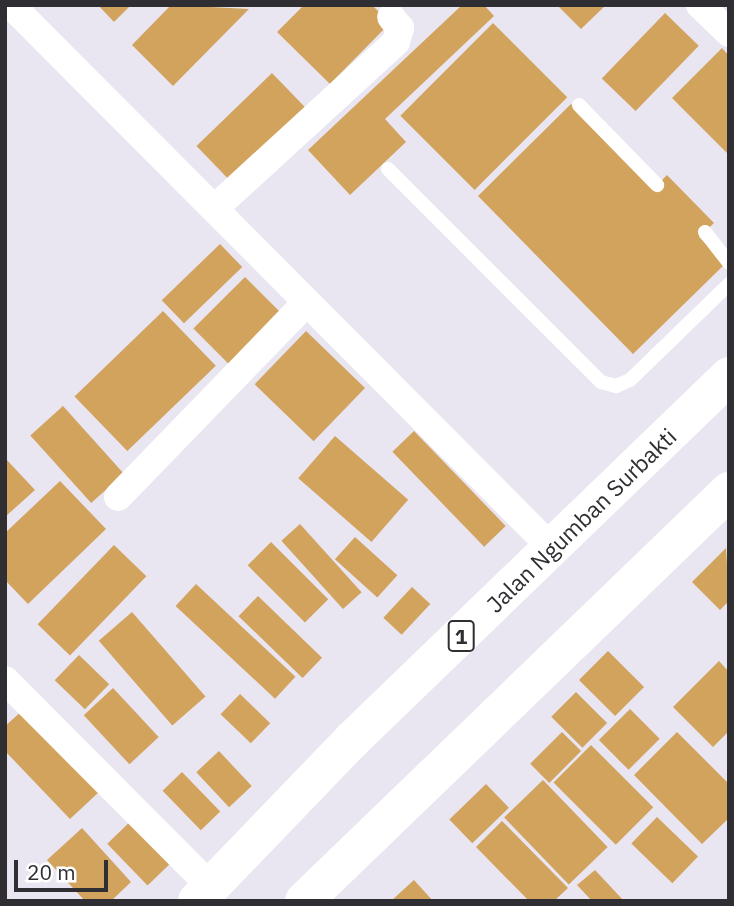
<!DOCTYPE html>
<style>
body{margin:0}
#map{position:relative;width:734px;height:906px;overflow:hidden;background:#e9e5f1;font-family:"IBM Plex Sans",sans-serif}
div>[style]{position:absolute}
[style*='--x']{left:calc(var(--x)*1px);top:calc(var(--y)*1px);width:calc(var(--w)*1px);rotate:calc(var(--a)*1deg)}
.building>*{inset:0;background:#d2a35d;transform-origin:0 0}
.service>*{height:14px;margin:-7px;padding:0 7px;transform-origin:7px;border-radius:7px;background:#fff}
.minor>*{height:28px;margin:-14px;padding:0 14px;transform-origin:14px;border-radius:14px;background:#fff}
.trunk>*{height:38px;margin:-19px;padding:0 19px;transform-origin:19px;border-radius:19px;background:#fff}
span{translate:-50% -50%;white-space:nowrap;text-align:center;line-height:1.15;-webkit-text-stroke:5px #fff;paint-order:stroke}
.shield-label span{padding:2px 5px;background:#fff;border:2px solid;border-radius:5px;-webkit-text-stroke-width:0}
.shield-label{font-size:21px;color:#2f2e32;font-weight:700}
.street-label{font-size:23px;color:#2f2e32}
.frame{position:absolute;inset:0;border:7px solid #2f2e32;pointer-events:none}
.scale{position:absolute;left:14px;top:860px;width:94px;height:32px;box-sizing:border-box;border:4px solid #2f2e32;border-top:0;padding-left:9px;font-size:21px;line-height:24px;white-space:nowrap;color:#2f2e32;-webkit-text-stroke:5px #fff;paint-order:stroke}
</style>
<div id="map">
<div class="building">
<div style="clip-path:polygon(98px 5px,131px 5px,114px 22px)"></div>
<div style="clip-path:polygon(171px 5px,249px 9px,173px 86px,132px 45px)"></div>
<div style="clip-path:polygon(304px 5px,372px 5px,390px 23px,330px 84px,277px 32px)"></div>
<div style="clip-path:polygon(462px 5px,484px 5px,494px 16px,385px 119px,406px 142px,350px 195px,308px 150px)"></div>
<div style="clip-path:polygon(557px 5px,606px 5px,581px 29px)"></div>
<div style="left:665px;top:13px;width:47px;height:91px;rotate:44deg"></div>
<div style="left:493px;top:23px;width:105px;height:131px;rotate:45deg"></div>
<div style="clip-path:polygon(722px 48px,729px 56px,729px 155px,672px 98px)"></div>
<div style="left:272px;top:73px;width:49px;height:105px;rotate:46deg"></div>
<div style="clip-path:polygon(571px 104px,653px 189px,667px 175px,714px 223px,699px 237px,726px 263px,633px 354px,478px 196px)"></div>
<div style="left:220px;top:244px;width:32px;height:81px;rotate:46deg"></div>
<div style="left:245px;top:277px;width:57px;height:73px;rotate:45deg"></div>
<div style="left:163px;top:311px;width:76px;height:123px;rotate:46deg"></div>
<div style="left:306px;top:331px;width:82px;height:74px;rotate:44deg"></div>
<div style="left:63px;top:406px;width:91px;height:44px;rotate:48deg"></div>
<div style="left:414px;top:431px;width:132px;height:30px;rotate:46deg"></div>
<div style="left:335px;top:436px;width:97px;height:56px;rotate:41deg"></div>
<div style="clip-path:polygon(5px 458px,35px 490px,5px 517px)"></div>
<div style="clip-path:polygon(60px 481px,106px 529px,28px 604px,5px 580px,5px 533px)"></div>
<div style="left:300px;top:524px;width:92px;height:25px;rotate:48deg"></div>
<div style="left:355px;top:537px;width:57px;height:30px;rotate:42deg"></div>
<div style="left:271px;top:542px;width:81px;height:33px;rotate:45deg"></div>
<div style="left:114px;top:545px;width:45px;height:110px;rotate:44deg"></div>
<div style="clip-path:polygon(726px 548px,729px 601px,720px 610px,692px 582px)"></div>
<div style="left:196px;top:584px;width:136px;height:30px;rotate:43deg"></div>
<div style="left:412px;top:587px;width:25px;height:42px;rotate:43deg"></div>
<div style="left:258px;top:596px;width:89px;height:28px;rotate:44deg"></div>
<div style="left:132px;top:612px;width:112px;height:44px;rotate:49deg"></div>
<div style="left:608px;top:651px;width:51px;height:41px;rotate:45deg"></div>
<div style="left:79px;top:655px;width:42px;height:35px;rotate:44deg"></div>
<div style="clip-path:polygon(719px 661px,729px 672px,729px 731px,713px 747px,673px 707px)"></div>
<div style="left:113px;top:688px;width:67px;height:40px;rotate:47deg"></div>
<div style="left:576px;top:692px;width:44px;height:35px;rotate:45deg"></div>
<div style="left:240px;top:694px;width:42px;height:28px;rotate:44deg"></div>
<div style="left:630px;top:709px;width:42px;height:44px;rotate:45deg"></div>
<div style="clip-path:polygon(22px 711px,99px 792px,70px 819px,5px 751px,5px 726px)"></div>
<div style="left:562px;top:732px;width:27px;height:45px;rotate:45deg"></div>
<div style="clip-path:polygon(677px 732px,729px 784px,729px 818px,702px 844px,634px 775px)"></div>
<div style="left:591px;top:745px;width:88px;height:53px;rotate:45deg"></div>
<div style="left:219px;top:751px;width:48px;height:31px;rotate:47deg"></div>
<div style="left:182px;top:772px;width:55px;height:27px;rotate:46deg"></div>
<div style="left:543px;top:780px;width:93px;height:54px;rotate:46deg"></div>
<div style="left:486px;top:784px;width:33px;height:51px;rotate:46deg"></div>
<div style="left:136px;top:816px;width:58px;height:40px;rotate:46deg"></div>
<div style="left:657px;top:817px;width:57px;height:37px;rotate:44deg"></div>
<div style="clip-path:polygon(502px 821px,568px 888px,554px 901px,529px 901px,476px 847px)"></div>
<div style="clip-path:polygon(82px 828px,131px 882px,111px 901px,85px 901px,47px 860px)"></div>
<div style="clip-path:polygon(595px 870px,624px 901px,592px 901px,577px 885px)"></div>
<div style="clip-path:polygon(414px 880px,433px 901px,391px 901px)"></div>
</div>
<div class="service">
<div style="--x:579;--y:105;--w:112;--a:45.7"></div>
<div style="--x:388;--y:169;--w:301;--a:45"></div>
<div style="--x:601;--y:382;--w:16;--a:15"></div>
<div style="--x:616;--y:386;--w:15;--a:-23"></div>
<div style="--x:630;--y:380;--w:138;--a:-44.1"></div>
<div style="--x:705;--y:232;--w:39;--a:52"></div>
</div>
<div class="minor">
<div style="--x:11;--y:5;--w:768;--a:45.11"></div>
<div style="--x:700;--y:5;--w:40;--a:44"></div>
<div style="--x:216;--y:207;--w:244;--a:-42.5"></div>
<div style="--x:396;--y:42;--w:15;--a:-74"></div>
<div style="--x:400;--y:28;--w:14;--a:-129"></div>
<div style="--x:118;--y:497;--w:270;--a:-45.9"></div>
<div style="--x:5;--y:680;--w:292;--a:45.1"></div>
</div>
<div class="trunk">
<div style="--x:197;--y:901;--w:223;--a:-46.1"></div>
<div style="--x:352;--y:740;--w:524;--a:-43.99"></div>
<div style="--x:304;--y:901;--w:591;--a:-43.97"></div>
</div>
<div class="shield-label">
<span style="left:461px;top:636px">1</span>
</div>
<div class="street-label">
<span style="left:581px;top:520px;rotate:-44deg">Jalan Ngumban Surbakti</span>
</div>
<div class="frame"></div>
<div class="scale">20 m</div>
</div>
